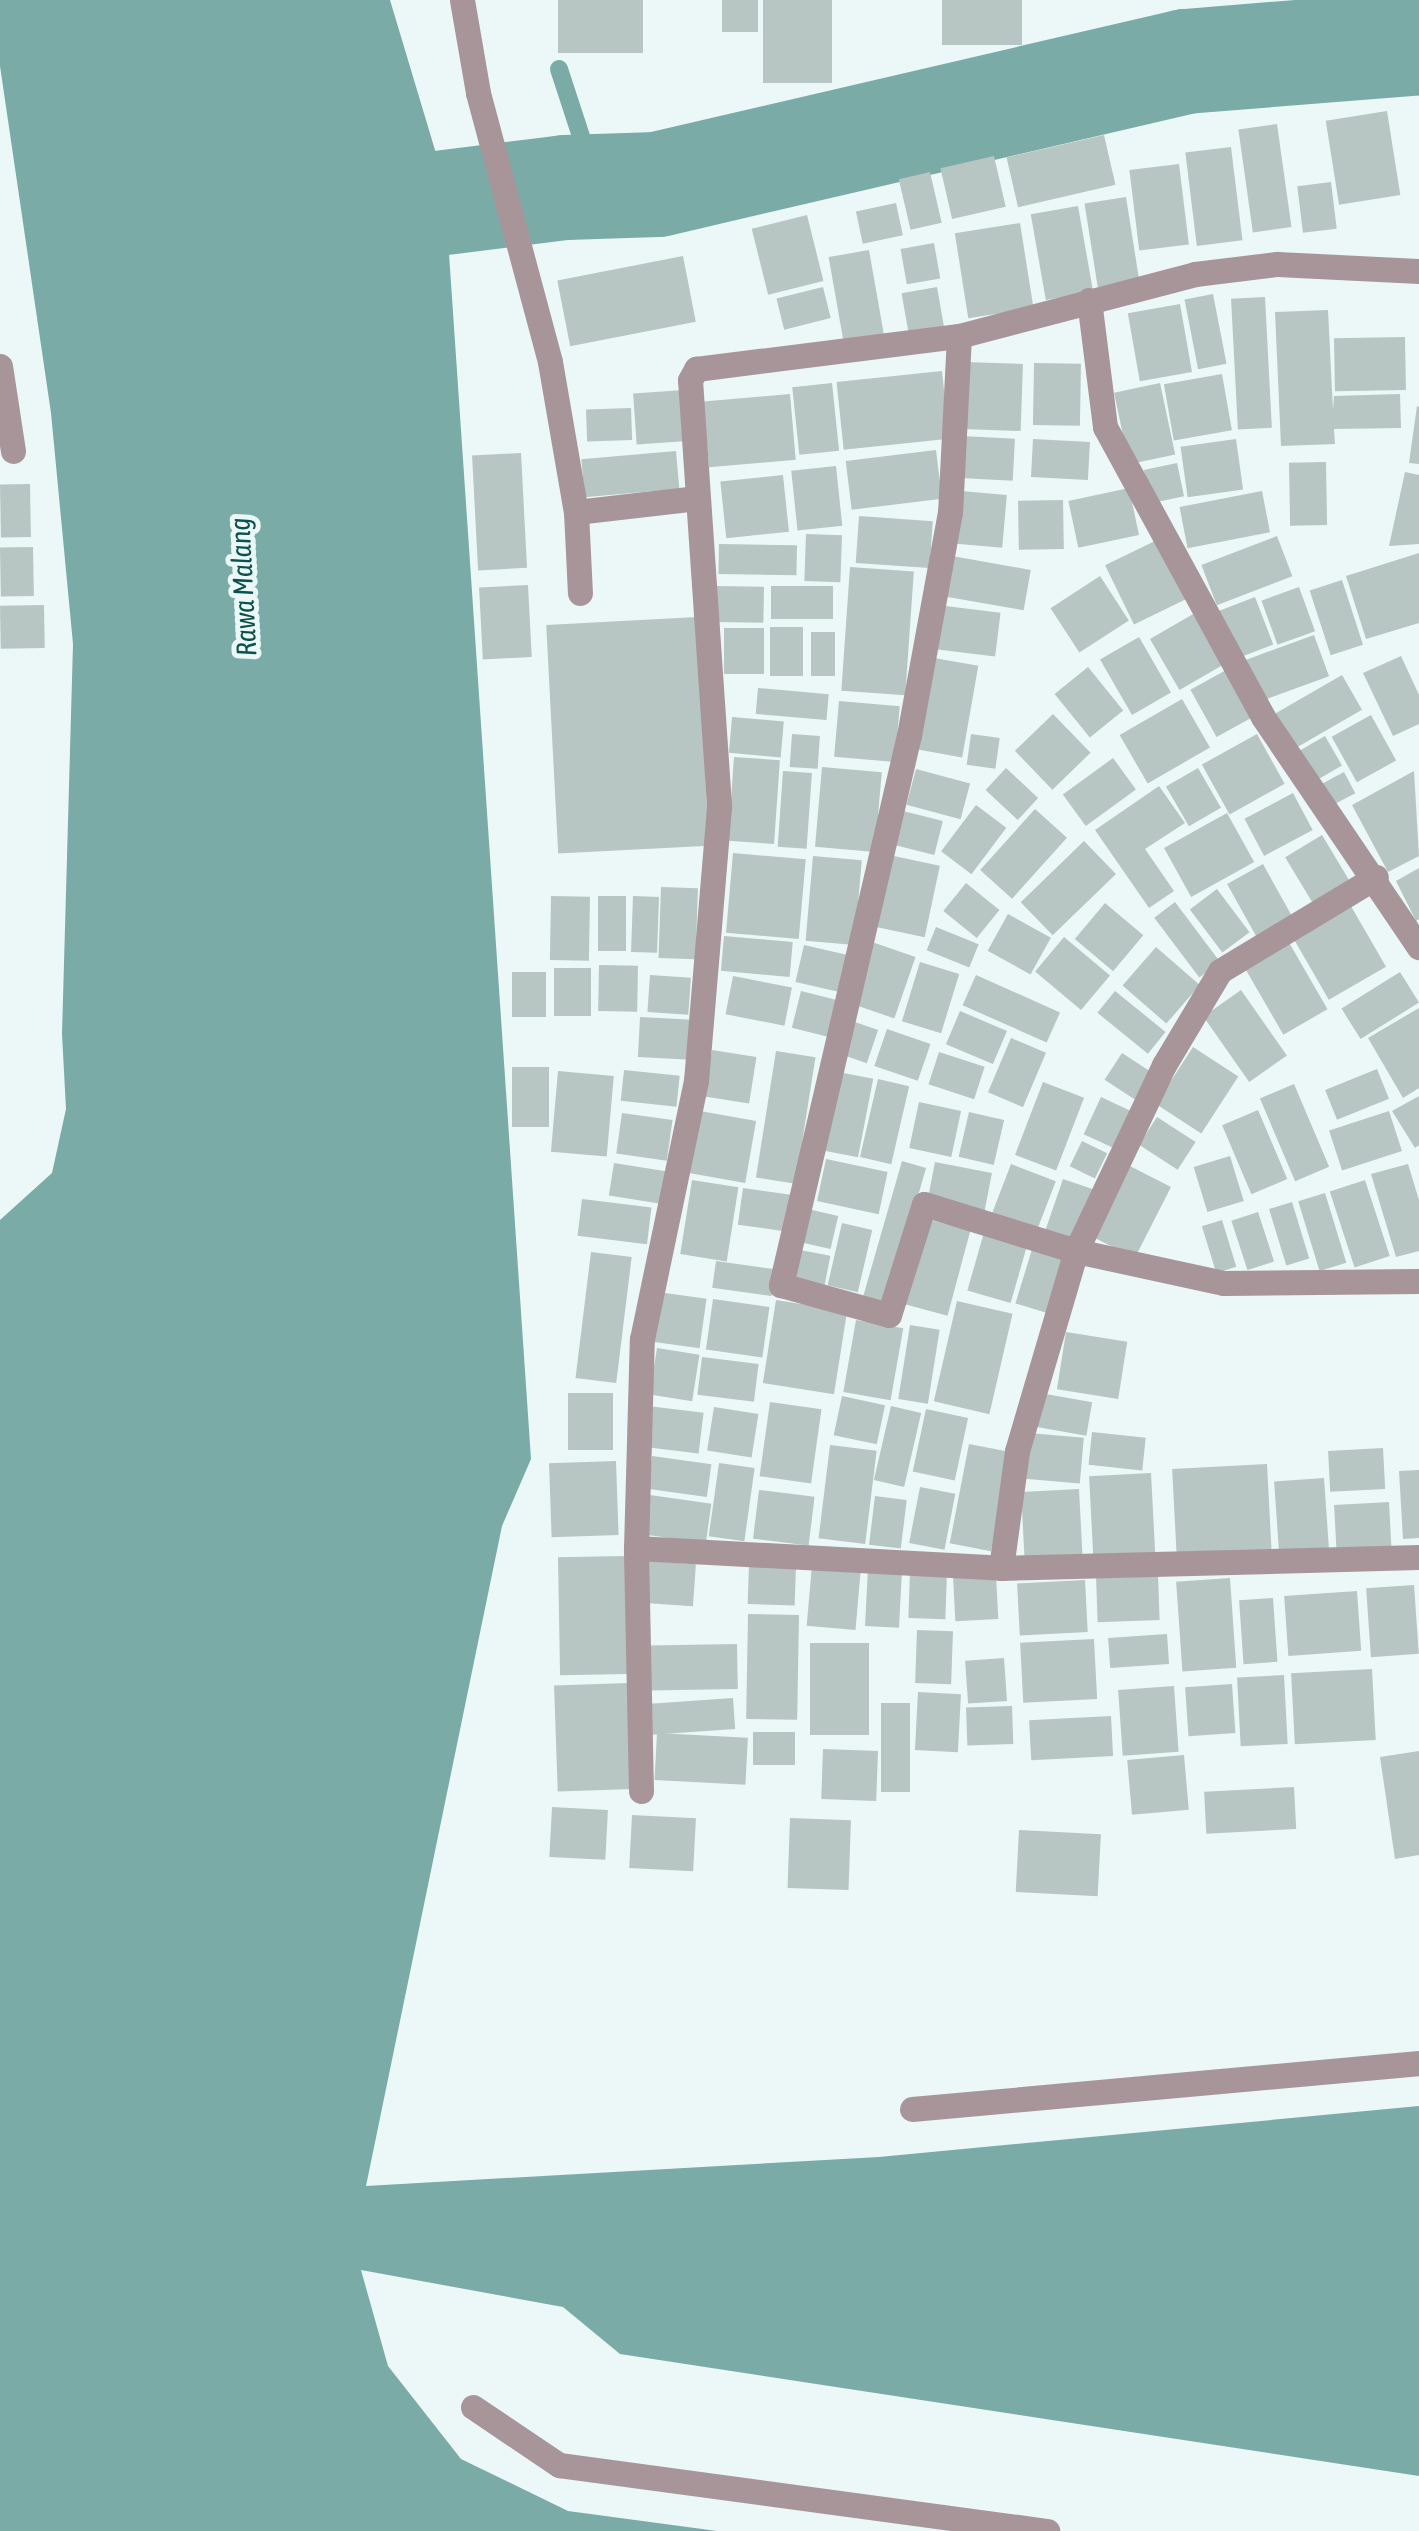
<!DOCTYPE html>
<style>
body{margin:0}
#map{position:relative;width:1419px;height:2531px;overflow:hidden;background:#ebf8f7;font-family:"Asap Condensed",sans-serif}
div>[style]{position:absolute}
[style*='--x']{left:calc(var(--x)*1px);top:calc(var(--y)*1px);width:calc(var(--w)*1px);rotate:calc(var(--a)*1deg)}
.water>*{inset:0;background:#7baba6}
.stream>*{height:18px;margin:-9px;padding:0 9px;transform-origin:9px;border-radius:9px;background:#7baba6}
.river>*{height:105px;margin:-52.5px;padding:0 52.5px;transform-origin:52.5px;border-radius:52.5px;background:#7baba6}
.building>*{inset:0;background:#b7c5c3;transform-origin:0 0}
.minor>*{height:25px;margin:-12.5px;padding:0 12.5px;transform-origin:12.5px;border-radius:12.5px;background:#a7959a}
span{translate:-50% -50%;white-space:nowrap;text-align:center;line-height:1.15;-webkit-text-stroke:10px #ebf8f7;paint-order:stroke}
.water-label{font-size:28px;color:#0b524e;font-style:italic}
</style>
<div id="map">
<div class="water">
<div style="clip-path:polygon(0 0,390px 0,444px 180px,531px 1459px,502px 1526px,366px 2186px,879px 2157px,1419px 2106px,1419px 2476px,620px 2354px,563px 2307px,361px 2270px,388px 2366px,461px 2459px,568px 2511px,717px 2531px,0 2531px,0 1220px,52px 1173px,66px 1109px,62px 1034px,73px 644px,51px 413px,0 66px)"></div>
</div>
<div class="stream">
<div style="--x:559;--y:69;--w:122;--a:71.9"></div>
</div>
<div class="river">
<div style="--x:300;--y:220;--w:267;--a:-7.1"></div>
<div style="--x:565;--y:187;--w:92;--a:-1.9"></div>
<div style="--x:657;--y:184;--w:542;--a:-13.11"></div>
<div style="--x:1185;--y:61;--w:235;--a:-4.6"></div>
</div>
<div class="building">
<div style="left:558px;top:0;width:85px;height:53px"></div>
<div style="left:722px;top:0;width:36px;height:32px"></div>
<div style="left:763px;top:0;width:69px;height:83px"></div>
<div style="left:942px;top:0;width:80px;height:45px"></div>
<div style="left:1387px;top:111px;width:85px;height:62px;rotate:81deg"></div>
<div style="left:1277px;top:124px;width:104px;height:39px;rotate:82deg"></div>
<div style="left:1104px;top:135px;width:51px;height:100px;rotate:77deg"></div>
<div style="left:1231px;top:147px;width:94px;height:46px;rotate:83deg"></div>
<div style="left:994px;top:156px;width:52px;height:55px;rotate:77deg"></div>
<div style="left:1179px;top:164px;width:81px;height:50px;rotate:83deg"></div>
<div style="left:930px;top:172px;width:52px;height:32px;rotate:77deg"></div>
<div style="left:1331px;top:182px;width:47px;height:34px;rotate:83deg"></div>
<div style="left:1126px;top:197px;width:85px;height:42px;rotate:81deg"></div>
<div style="left:896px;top:203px;width:33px;height:41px;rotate:78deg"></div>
<div style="left:1078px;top:206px;width:87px;height:48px;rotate:80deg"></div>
<div style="left:807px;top:215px;width:68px;height:57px;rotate:76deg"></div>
<div style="left:1020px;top:223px;width:86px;height:66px;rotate:81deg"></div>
<div style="left:934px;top:243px;width:36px;height:34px;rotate:80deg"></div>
<div style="left:869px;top:250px;width:88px;height:41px;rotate:80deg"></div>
<div style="left:683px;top:256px;width:67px;height:128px;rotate:79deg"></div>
<div style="left:823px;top:287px;width:32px;height:48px;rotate:76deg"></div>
<div style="left:937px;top:287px;width:46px;height:36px;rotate:80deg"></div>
<div style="left:1213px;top:294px;width:71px;height:29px;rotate:79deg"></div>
<div style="left:1265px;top:297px;width:131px;height:34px;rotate:87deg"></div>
<div style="left:1180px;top:304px;width:69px;height:53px;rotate:80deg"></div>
<div style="clip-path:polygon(1328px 310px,1333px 410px,1334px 396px,1400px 394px,1401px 428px,1334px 429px,1335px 444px,1281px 446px,1275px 312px)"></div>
<div style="left:1405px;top:337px;width:53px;height:71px;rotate:89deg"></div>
<div style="left:965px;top:362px;width:58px;height:67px;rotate:2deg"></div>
<div style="left:1034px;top:363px;width:47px;height:62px;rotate:1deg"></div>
<div style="left:942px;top:371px;width:68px;height:106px;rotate:84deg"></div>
<div style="left:1222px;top:374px;width:57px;height:59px;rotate:80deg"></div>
<div style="left:832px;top:383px;width:68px;height:40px;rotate:84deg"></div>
<div style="left:1160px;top:383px;width:73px;height:47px;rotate:78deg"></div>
<div style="left:684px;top:390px;width:51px;height:51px;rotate:86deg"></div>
<div style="left:790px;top:394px;width:66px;height:87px;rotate:85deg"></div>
<div style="clip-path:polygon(1417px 406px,1419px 407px,1419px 464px,1409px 463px)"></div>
<div style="left:631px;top:408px;width:32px;height:45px;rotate:88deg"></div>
<div style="left:962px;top:436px;width:53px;height:42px;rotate:3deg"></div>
<div style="left:1033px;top:439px;width:57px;height:38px;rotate:3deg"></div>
<div style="left:1236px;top:439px;width:51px;height:56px;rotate:82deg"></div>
<div style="left:936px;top:450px;width:49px;height:91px;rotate:83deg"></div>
<div style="left:676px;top:451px;width:38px;height:95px;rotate:85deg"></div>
<div style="left:521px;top:453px;width:115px;height:49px;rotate:87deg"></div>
<div style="left:1326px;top:462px;width:63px;height:37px;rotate:89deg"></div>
<div style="left:1177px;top:463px;width:34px;height:34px;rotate:78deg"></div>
<div style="left:836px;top:466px;width:60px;height:45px;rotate:84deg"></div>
<div style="clip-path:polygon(1405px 472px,1419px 475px,1419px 544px,1389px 546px)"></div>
<div style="left:783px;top:475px;width:57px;height:63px;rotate:84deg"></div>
<div style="left:30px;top:484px;width:53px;height:30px;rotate:89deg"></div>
<div style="left:1129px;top:488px;width:48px;height:62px;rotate:78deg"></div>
<div style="left:961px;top:491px;width:46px;height:53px;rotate:5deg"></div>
<div style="left:1262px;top:491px;width:42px;height:84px;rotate:79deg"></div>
<div style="left:1063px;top:500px;width:49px;height:45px;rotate:89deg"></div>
<div style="left:859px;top:516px;width:74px;height:47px;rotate:4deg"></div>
<div style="left:806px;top:534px;width:36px;height:47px;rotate:2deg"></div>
<div style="left:1277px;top:536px;width:43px;height:81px;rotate:69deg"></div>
<div style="left:1159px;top:539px;width:66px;height:60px;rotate:64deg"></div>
<div style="left:719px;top:544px;width:78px;height:30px;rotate:1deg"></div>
<div style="left:33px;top:547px;width:49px;height:33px;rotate:89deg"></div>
<div style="clip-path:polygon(1419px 553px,1419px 623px,1366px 639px,1346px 576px)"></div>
<div style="left:952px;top:556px;width:80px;height:41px;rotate:10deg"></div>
<div style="left:850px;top:567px;width:64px;height:124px;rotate:4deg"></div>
<div style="left:1100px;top:576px;width:53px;height:59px;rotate:57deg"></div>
<div style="left:1342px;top:580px;width:68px;height:34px;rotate:72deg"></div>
<div style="left:528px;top:585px;width:72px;height:49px;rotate:87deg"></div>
<div style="left:715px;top:586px;width:49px;height:36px;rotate:1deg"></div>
<div style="left:771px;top:586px;width:62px;height:33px"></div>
<div style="left:1299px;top:587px;width:47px;height:40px;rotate:70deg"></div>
<div style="left:1255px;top:597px;width:51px;height:41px;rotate:69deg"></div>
<div style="left:44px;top:605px;width:43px;height:44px;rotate:89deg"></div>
<div style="left:937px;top:605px;width:64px;height:44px;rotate:7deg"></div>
<div style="left:1195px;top:613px;width:59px;height:52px;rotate:60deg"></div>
<div style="left:697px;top:617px;width:229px;height:151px;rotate:87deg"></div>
<div style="left:770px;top:627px;width:33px;height:49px"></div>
<div style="left:724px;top:628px;width:40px;height:46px"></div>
<div style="left:811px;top:632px;width:24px;height:44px"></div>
<div style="left:1314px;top:635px;width:44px;height:72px;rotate:70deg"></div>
<div style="left:1139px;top:637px;width:64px;height:45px;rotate:60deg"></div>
<div style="clip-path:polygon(1401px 656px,1419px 695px,1419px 724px,1393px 736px,1363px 673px)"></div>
<div style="left:934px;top:658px;width:45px;height:93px;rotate:10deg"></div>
<div style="left:1088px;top:667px;width:56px;height:43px;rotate:51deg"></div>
<div style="left:1228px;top:669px;width:54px;height:43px;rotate:61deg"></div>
<div style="left:1342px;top:675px;width:40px;height:82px;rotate:60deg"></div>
<div style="left:758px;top:688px;width:71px;height:26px;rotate:5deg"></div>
<div style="left:1182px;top:699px;width:56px;height:72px;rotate:60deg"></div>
<div style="left:839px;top:701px;width:61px;height:56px;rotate:5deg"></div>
<div style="left:1053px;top:714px;width:54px;height:53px;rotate:46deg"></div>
<div style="left:1371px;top:715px;width:52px;height:45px;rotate:61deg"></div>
<div style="left:732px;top:717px;width:52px;height:36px;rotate:5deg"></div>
<div style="left:792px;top:734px;width:28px;height:33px;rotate:4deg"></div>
<div style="left:971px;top:734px;width:29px;height:31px;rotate:8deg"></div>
<div style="left:1257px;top:734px;width:57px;height:63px;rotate:61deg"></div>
<div style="left:1325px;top:736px;width:34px;height:29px;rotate:60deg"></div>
<div style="left:734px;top:757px;width:46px;height:84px;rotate:4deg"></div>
<div style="left:1113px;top:758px;width:39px;height:62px;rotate:54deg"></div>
<div style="left:822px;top:767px;width:60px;height:80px;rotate:5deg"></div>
<div style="left:1006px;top:768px;width:44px;height:30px;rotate:43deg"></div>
<div style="left:1198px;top:768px;width:46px;height:37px;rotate:60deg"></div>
<div style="left:916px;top:769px;width:56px;height:37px;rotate:15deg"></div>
<div style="left:783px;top:771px;width:29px;height:76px;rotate:4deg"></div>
<div style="clip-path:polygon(1414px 771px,1419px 856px,1388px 872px,1352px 805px)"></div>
<div style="left:1344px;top:772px;width:24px;height:27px;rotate:62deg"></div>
<div style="clip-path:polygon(1159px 786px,1185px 823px,1145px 849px,1174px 891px,1149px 908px,1095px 830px)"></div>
<div style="left:1293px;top:793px;width:42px;height:55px;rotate:62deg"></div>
<div style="left:976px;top:805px;width:38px;height:58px;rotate:37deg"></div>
<div style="left:1035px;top:809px;width:43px;height:82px;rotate:42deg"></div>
<div style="left:903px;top:811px;width:41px;height:35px;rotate:14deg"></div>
<div style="left:1227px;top:813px;width:56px;height:72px;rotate:61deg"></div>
<div style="left:1322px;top:835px;width:55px;height:43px;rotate:59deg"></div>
<div style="left:1084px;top:841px;width:46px;height:88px;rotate:46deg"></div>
<div style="left:733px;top:853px;width:73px;height:80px;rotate:5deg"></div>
<div style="left:889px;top:855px;width:52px;height:73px;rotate:12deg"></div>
<div style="left:813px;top:856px;width:49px;height:85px;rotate:5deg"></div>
<div style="left:1263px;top:864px;width:63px;height:41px;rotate:61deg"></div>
<div style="clip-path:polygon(1419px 868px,1419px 919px,1416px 921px,1396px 881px)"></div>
<div style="left:966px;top:883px;width:43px;height:36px;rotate:39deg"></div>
<div style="left:661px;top:887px;width:37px;height:71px;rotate:2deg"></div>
<div style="left:1217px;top:889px;width:54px;height:34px;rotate:53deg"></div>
<div style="left:551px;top:896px;width:39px;height:64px;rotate:1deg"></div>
<div style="left:598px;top:896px;width:28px;height:55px"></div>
<div style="left:633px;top:896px;width:26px;height:56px;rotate:2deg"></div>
<div style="left:1348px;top:901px;width:76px;height:66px;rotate:60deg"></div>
<div style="left:1175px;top:902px;width:75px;height:26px;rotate:53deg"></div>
<div style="left:1105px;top:903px;width:50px;height:47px;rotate:40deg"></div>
<div style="left:1008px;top:914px;width:49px;height:42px;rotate:29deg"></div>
<div style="left:936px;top:927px;width:46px;height:25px;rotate:22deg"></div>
<div style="left:724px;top:936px;width:69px;height:35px;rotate:5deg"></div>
<div style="left:1064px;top:937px;width:60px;height:45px;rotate:40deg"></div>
<div style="left:1287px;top:939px;width:81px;height:51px;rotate:60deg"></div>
<div style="left:872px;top:942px;width:46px;height:65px;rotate:19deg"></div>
<div style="left:804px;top:945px;width:46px;height:38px;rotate:13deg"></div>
<div style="left:1156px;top:947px;width:58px;height:51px;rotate:41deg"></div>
<div style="left:920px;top:962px;width:41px;height:62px;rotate:17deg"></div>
<div style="left:599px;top:965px;width:39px;height:46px;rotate:1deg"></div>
<div style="left:554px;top:968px;width:37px;height:48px"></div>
<div style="left:512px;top:972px;width:34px;height:45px"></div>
<div style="left:1400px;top:972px;width:36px;height:69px;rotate:58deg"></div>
<div style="left:650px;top:975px;width:41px;height:37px;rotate:4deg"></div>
<div style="left:976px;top:975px;width:92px;height:33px;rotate:24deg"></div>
<div style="left:733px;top:976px;width:60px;height:39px;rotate:11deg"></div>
<div style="left:1241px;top:990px;width:80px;height:46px;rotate:55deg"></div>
<div style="left:801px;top:991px;width:40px;height:38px;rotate:14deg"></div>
<div style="left:1115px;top:991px;width:65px;height:28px;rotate:39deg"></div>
<div style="clip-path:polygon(1419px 1008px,1419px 1088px,1403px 1098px,1368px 1038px)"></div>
<div style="left:960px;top:1011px;width:51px;height:36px;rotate:23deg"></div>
<div style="left:640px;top:1017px;width:52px;height:40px;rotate:3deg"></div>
<div style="left:846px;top:1019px;width:34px;height:35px;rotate:19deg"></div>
<div style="left:887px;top:1029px;width:46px;height:39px;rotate:19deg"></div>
<div style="left:1011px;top:1038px;width:38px;height:59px;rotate:23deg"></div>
<div style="left:1193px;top:1047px;width:54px;height:68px;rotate:33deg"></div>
<div style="left:712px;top:1050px;width:45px;height:47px;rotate:9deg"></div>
<div style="left:776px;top:1051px;width:40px;height:128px;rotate:9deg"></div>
<div style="left:939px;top:1052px;width:48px;height:34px;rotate:18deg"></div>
<div style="left:1122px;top:1053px;width:38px;height:32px;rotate:33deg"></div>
<div style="left:512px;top:1067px;width:37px;height:60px"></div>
<div style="left:1377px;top:1069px;width:32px;height:56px;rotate:68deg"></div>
<div style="left:624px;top:1070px;width:56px;height:31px;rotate:6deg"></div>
<div style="left:558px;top:1071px;width:56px;height:81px;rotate:5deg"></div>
<div style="left:833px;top:1071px;width:41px;height:80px;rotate:11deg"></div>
<div style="left:878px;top:1079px;width:32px;height:80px;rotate:13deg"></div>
<div style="left:1043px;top:1082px;width:44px;height:78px;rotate:21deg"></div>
<div style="left:1294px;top:1084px;width:90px;height:37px;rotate:67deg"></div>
<div style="clip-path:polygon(1419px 1096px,1419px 1145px,1415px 1148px,1392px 1111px)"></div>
<div style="left:1101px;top:1097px;width:33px;height:41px;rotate:25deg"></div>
<div style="left:919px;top:1102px;width:43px;height:47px;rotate:12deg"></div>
<div style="left:1258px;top:1110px;width:75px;height:39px;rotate:67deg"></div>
<div style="left:700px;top:1111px;width:57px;height:63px;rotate:10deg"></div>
<div style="left:1389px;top:1111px;width:42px;height:63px;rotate:72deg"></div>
<div style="left:969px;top:1112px;width:36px;height:46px;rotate:13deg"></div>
<div style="left:622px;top:1113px;width:51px;height:41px;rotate:8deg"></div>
<div style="left:1157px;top:1117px;width:46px;height:33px;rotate:33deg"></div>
<div style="left:1082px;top:1141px;width:28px;height:28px;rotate:26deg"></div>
<div style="left:1230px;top:1156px;width:47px;height:38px;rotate:73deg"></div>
<div style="left:826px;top:1159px;width:63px;height:43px;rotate:12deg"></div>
<div style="left:902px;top:1161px;width:25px;height:141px;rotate:16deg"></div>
<div style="left:935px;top:1162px;width:58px;height:38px;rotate:11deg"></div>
<div style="left:1122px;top:1162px;width:55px;height:80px;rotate:27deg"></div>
<div style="left:614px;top:1163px;width:54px;height:33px;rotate:9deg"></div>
<div style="left:1011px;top:1164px;width:48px;height:52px;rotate:21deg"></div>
<div style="clip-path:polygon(1408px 1164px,1419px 1200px,1419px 1251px,1396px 1257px,1371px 1174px)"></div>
<div style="left:1063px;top:1179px;width:31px;height:57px;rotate:19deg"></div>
<div style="left:692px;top:1180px;width:47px;height:75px;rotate:9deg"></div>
<div style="left:1365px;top:1180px;width:80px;height:37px;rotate:72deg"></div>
<div style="left:743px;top:1188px;width:52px;height:37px;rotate:8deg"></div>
<div style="left:1325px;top:1193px;width:73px;height:28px;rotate:73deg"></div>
<div style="left:582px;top:1199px;width:70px;height:37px;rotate:7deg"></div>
<div style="left:1292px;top:1202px;width:59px;height:24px;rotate:73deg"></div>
<div style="left:808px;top:1209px;width:31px;height:34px;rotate:13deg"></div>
<div style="left:1258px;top:1212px;width:52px;height:28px;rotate:72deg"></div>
<div style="left:923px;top:1218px;width:49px;height:88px;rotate:15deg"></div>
<div style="left:1222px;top:1220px;width:49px;height:21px;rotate:73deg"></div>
<div style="left:842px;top:1223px;width:31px;height:64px;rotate:13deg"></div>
<div style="left:985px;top:1229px;width:45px;height:64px;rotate:16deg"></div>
<div style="left:1033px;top:1246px;width:34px;height:60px;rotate:17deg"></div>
<div style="left:795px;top:1249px;width:36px;height:33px;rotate:11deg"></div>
<div style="left:591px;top:1252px;width:41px;height:127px;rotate:7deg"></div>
<div style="left:716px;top:1261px;width:60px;height:27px;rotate:8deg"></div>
<div style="left:658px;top:1292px;width:49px;height:50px;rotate:8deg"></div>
<div style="left:713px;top:1299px;width:57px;height:51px;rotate:8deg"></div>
<div style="left:776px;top:1300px;width:72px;height:84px;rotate:9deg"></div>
<div style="left:957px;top:1301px;width:57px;height:103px;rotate:13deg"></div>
<div style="left:856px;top:1320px;width:48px;height:73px;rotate:10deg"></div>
<div style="left:910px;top:1325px;width:30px;height:75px;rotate:9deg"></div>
<div style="left:1066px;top:1332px;width:62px;height:58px;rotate:9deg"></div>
<div style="left:657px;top:1348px;width:43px;height:47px;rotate:9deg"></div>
<div style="left:702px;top:1357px;width:57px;height:38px;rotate:7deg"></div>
<div style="left:568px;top:1393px;width:45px;height:57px"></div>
<div style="left:1040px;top:1393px;width:53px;height:34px;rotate:10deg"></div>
<div style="left:842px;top:1396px;width:44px;height:40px;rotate:12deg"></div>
<div style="left:770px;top:1402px;width:52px;height:75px;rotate:8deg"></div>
<div style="left:648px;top:1406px;width:56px;height:41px;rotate:7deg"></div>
<div style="left:891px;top:1406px;width:31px;height:76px;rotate:13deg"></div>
<div style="left:714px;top:1407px;width:45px;height:44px;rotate:9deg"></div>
<div style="left:926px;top:1409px;width:43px;height:64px;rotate:12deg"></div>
<div style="left:1092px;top:1432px;width:54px;height:33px;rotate:6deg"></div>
<div style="left:1029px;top:1433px;width:55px;height:46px;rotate:5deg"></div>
<div style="left:969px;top:1444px;width:42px;height:101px;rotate:11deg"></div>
<div style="left:830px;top:1445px;width:47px;height:94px;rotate:7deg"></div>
<div style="left:1383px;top:1448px;width:41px;height:55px;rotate:87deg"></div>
<div style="left:652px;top:1456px;width:60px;height:33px;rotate:8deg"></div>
<div style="left:616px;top:1461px;width:74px;height:67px;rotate:88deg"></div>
<div style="left:719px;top:1463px;width:36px;height:74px;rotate:8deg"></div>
<div style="left:1267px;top:1464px;width:88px;height:95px;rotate:87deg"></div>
<div style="clip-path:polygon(1419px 1470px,1419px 1538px,1403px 1539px,1399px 1471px)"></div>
<div style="left:1151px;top:1473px;width:80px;height:62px;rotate:87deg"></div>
<div style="left:1324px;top:1478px;width:70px;height:50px;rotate:86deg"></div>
<div style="left:920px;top:1487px;width:36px;height:57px;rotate:11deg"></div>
<div style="left:1079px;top:1489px;width:67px;height:58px;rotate:87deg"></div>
<div style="left:759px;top:1490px;width:56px;height:49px;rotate:7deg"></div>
<div style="left:650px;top:1495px;width:62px;height:40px;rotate:8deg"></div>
<div style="left:875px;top:1496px;width:32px;height:49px;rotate:7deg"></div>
<div style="left:1389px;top:1502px;width:52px;height:55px;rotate:87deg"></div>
<div style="left:625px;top:1556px;width:118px;height:67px;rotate:89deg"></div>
<div style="left:648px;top:1561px;width:48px;height:42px;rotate:4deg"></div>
<div style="left:749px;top:1565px;width:47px;height:39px;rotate:2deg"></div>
<div style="left:812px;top:1565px;width:49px;height:61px;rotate:5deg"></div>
<div style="left:868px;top:1569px;width:34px;height:57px;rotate:3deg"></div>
<div style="left:910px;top:1571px;width:37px;height:47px;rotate:2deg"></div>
<div style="left:1158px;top:1574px;width:46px;height:62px;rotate:88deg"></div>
<div style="left:996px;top:1575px;width:44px;height:43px;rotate:87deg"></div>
<div style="left:1230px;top:1578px;width:90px;height:54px;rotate:86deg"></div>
<div style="left:1085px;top:1580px;width:52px;height:68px;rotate:87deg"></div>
<div style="left:1414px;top:1585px;width:69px;height:48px;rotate:86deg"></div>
<div style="left:1357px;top:1591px;width:60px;height:73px;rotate:86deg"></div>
<div style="left:1273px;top:1598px;width:64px;height:34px;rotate:86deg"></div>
<div style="left:748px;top:1614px;width:51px;height:105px;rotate:1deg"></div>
<div style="left:917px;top:1630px;width:36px;height:53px;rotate:2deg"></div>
<div style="left:1167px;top:1634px;width:30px;height:59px;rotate:86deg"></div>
<div style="left:1094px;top:1639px;width:60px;height:74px;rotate:87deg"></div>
<div style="left:810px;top:1643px;width:59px;height:92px"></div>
<div style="left:737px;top:1644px;width:45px;height:88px;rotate:89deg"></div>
<div style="left:1004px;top:1658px;width:43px;height:39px;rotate:86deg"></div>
<div style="left:1372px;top:1669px;width:71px;height:81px;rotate:87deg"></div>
<div style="left:1284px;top:1675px;width:69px;height:47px;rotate:87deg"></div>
<div style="left:629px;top:1683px;width:106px;height:75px;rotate:88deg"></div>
<div style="left:1232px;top:1684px;width:49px;height:47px;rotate:86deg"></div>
<div style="left:1174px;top:1686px;width:66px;height:56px;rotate:86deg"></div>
<div style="left:918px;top:1692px;width:43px;height:58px;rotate:3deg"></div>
<div style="left:733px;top:1698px;width:31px;height:83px;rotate:86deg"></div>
<div style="left:881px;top:1703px;width:29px;height:89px"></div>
<div style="left:1012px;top:1706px;width:38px;height:46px;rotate:88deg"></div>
<div style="left:1111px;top:1716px;width:40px;height:82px;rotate:87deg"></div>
<div style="left:795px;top:1732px;width:33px;height:42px;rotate:90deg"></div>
<div style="left:657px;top:1733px;width:91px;height:47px;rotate:3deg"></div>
<div style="left:823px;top:1749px;width:55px;height:50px;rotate:2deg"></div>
<div style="clip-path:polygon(1419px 1751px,1419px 1855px,1395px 1859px,1380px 1757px)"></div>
<div style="left:1184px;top:1755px;width:55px;height:57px;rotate:85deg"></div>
<div style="left:1294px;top:1787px;width:42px;height:90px;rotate:87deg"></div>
<div style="left:552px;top:1807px;width:56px;height:50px;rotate:3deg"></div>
<div style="left:632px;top:1815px;width:64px;height:53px;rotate:3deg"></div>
<div style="left:790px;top:1818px;width:61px;height:70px;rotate:2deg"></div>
<div style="left:1019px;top:1830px;width:82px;height:62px;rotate:3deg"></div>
</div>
<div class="minor">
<div style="--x:462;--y:0;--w:94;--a:80.2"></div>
<div style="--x:478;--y:93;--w:278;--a:75"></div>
<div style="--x:550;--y:362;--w:152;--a:80.2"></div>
<div style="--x:576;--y:512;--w:81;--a:87.2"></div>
<div style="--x:1089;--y:300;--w:128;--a:82.8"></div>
<div style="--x:1105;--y:427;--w:330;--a:61.4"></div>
<div style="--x:1263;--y:717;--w:278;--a:55.9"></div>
<div style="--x:959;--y:336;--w:176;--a:92.9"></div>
<div style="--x:950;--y:512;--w:227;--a:100.4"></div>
<div style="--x:909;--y:735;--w:565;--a:103.1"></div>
<div style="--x:781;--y:1285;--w:112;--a:15.5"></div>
<div style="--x:889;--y:1315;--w:116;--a:-72.5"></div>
<div style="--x:924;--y:1204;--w:159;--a:17.2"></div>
<div style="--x:1076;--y:1251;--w:151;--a:12.2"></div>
<div style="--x:1224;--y:1283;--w:195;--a:-0.6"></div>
<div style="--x:0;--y:366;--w:86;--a:81.3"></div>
<div style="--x:576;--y:512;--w:122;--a:-6.6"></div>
<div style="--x:636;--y:1548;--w:366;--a:3.1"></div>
<div style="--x:1001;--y:1568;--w:418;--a:-1.5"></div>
<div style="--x:1001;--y:1568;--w:118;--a:-82.2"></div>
<div style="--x:1017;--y:1451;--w:209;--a:-73.6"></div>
<div style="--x:1076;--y:1251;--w:206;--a:-64.7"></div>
<div style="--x:1164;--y:1065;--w:109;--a:-59.2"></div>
<div style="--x:1220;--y:971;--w:182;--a:-31.1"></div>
<div style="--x:641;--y:1791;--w:243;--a:-91.2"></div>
<div style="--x:636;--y:1548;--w:209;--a:-88.4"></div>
<div style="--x:642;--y:1339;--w:264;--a:-78.2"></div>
<div style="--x:696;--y:1081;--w:277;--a:-85.2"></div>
<div style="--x:719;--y:805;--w:426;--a:-93.9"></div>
<div style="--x:690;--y:380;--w:13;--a:-61"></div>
<div style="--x:696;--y:369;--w:265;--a:-7.2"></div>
<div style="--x:959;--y:336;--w:244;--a:-14.7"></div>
<div style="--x:1195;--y:274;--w:83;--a:-7"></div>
<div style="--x:1277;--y:264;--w:142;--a:2.8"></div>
<div style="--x:912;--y:2109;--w:509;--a:-5.18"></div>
<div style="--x:473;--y:2407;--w:104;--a:34"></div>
<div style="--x:559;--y:2465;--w:493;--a:7.7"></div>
</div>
<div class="water-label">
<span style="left:243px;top:587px;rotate:-93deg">Rawa Malang</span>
</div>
</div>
